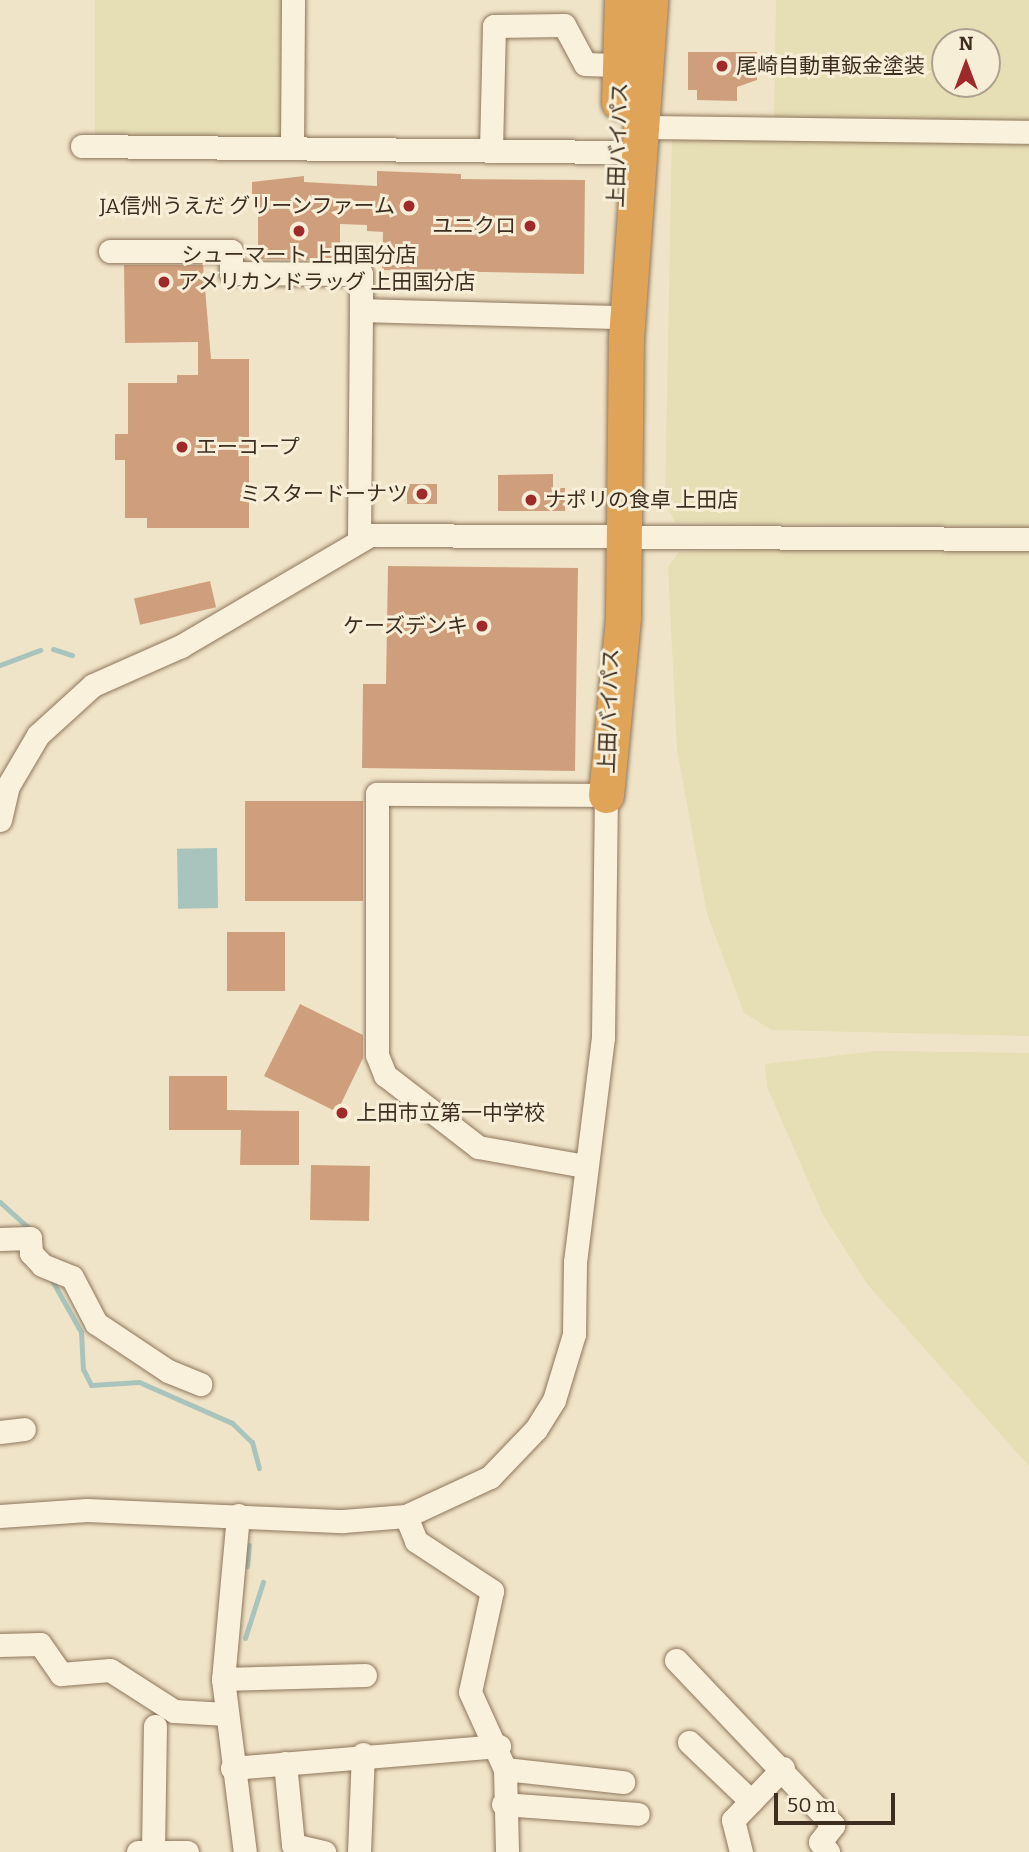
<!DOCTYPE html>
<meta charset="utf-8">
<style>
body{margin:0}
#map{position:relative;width:1029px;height:1852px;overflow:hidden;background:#f0e4c8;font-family:Bitter,"Noto Sans JP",serif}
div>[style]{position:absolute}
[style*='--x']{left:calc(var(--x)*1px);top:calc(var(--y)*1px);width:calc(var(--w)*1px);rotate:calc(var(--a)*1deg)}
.farmland>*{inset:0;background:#e6deb5;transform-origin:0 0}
.water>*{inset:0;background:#a9c4bc;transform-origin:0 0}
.stream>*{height:5px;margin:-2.5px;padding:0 2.5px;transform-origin:2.5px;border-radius:2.5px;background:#a9c4bc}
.building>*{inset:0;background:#cf9f7d;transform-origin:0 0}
.roads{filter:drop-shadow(0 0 2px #8d765c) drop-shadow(0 0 2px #8d765c)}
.minor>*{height:23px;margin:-11.5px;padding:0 11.5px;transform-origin:11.5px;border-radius:11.5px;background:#faf1dc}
.highway>*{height:35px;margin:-17.5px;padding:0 17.5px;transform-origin:17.5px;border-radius:17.5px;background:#e0a458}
.dots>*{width:19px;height:19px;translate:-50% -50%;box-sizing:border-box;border:4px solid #f7eed8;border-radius:50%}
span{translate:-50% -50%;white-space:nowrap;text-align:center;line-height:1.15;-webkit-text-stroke:6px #f7eed8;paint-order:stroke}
.poi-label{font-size:21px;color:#3d2e20}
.left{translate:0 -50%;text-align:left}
.right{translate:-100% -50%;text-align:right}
.street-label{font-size:21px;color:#3d2e20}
.north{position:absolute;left:931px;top:28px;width:70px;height:70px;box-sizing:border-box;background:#f7eed8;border:2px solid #ada18e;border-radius:50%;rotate:0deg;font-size:19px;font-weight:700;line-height:28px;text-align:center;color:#3d2e20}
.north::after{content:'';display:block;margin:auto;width:24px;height:32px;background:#9e2a2b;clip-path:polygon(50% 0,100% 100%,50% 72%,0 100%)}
.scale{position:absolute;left:774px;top:1793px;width:121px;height:32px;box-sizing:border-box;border:4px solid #3d2e20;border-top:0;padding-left:9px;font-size:21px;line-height:24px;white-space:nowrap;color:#3d2e20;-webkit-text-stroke:5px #f7eed8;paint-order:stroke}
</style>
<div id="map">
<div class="farmland">
<div style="left:95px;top:0;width:190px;height:137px"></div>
<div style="clip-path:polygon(evenodd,776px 0,1029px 0,1029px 127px,774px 122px,776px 0,945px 42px,987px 42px,987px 84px,945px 84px,945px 42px)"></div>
<div style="clip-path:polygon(672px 132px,1029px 138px,1029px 528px,675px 522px,665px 502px)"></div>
<div style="clip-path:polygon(862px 547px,1029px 550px,1029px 1036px,772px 1030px,744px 1013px,707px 914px,677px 749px,668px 567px,679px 552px)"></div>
<div style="clip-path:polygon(876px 1051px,1029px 1053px,1029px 1466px,868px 1285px,823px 1215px,767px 1087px,765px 1064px)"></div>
</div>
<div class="water">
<div style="left:217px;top:848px;width:60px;height:40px;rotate:89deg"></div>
</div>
<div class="stream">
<div style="--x:53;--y:649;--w:20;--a:18"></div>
<div style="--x:0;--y:665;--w:43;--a:-20.6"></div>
<div style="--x:0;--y:1202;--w:43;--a:42.2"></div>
<div style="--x:49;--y:1275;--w:65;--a:60.7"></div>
<div style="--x:81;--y:1332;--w:37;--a:87"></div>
<div style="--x:83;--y:1369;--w:18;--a:63"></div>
<div style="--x:91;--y:1385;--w:48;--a:-3.6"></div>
<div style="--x:139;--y:1382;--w:102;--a:23.8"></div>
<div style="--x:232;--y:1423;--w:28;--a:44"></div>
<div style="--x:252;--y:1442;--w:27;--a:75"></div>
<div style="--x:247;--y:1566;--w:21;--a:-85"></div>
<div style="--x:245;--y:1638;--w:59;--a:-72.2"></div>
</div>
<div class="building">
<div style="clip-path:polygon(688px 52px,757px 52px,757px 80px,737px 87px,737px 101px,697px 100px,697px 90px,688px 90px)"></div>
<div style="clip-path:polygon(377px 171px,461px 174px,461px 179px,585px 180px,584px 274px,382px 270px,383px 232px,367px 231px,367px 225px,340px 224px,340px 260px,258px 259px,258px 197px,252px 197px,252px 182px,304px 176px,304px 182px,377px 186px)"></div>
<div style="clip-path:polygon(124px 265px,203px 265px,211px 359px,249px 359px,249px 528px,147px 528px,147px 518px,125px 518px,125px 460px,115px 460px,115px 434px,128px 434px,128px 383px,177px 383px,177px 375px,198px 375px,198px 342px,125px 343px)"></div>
<div style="clip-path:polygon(553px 474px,553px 488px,565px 488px,565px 511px,498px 511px,498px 475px)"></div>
<div style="left:407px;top:484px;width:30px;height:20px"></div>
<div style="clip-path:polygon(388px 566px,578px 568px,575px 771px,362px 768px,363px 684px,386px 684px)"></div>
<div style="left:210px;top:581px;width:27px;height:78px;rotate:77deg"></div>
<div style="left:245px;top:801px;width:118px;height:100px"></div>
<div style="left:227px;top:932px;width:58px;height:59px"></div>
<div style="clip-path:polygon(300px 1004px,363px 1035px,363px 1058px,337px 1112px,264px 1076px)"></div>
<div style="clip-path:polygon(169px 1076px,227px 1076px,227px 1110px,299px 1111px,299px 1165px,240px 1165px,241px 1130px,169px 1130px)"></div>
<div style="left:311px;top:1165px;width:59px;height:55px;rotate:1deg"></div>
</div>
<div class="roads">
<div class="minor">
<div style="--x:640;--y:127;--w:389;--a:0.7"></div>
<div style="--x:82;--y:146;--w:536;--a:0.64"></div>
<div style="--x:292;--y:146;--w:146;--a:-89.6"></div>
<div style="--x:491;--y:149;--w:123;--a:-88.6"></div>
<div style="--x:494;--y:26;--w:70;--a:-0.8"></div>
<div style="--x:564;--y:25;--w:44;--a:61.7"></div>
<div style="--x:585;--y:64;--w:36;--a:2"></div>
<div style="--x:110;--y:251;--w:121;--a:0"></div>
<div style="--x:231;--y:251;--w:22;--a:90"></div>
<div style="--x:231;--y:273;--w:130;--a:0.4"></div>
<div style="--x:361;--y:274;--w:36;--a:90"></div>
<div style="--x:361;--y:310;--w:252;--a:1.6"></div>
<div style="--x:359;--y:539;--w:229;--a:-89.5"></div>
<div style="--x:0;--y:820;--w:35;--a:-77"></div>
<div style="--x:8;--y:786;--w:59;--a:-59.5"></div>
<div style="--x:38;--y:735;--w:74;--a:-42.3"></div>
<div style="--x:93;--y:685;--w:96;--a:-23.9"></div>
<div style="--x:181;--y:646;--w:219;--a:-30.4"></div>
<div style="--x:370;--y:535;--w:659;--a:0.35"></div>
<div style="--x:0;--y:1239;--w:30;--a:-2"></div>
<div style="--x:30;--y:1238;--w:15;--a:86"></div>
<div style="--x:31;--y:1253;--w:16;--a:47"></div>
<div style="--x:42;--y:1265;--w:32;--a:22"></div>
<div style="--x:72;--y:1277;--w:52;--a:62.4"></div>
<div style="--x:96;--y:1323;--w:87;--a:33.7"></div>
<div style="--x:168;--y:1371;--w:35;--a:22"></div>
<div style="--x:0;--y:1432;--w:24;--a:-7"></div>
<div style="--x:238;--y:1515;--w:165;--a:95.2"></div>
<div style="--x:223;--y:1679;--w:174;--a:82.8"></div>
<div style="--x:0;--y:1516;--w:87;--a:-3.9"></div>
<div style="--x:87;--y:1510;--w:256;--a:2.5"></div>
<div style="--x:343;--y:1521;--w:63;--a:-4.5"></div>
<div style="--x:406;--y:1516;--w:93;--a:-24.9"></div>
<div style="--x:490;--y:1477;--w:66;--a:-46.2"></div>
<div style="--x:536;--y:1429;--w:34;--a:-58"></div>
<div style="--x:554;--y:1400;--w:69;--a:-73.1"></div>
<div style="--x:574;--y:1334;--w:72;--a:-89.2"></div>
<div style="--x:575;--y:1262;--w:227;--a:-82.9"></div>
<div style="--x:603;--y:1037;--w:242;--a:-89.3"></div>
<div style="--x:606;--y:795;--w:229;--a:-179.7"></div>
<div style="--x:377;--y:794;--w:261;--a:90"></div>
<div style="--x:377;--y:1055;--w:22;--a:68"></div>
<div style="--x:385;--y:1075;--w:118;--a:37.7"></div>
<div style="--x:478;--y:1147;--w:109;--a:10.1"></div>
<div style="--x:406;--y:1516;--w:27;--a:68"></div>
<div style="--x:416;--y:1541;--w:91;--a:33.3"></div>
<div style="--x:492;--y:1591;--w:103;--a:102.3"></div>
<div style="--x:470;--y:1692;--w:85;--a:65.6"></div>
<div style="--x:505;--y:1769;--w:83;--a:88.6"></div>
<div style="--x:0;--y:1645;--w:40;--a:-1.4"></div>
<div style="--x:40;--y:1644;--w:37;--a:55"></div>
<div style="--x:61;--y:1674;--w:49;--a:-4.7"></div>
<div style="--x:110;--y:1670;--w:76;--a:32.6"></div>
<div style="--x:174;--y:1711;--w:52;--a:3.3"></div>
<div style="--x:676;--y:1660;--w:228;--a:46.4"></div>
<div style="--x:833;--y:1825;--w:21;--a:127"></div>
<div style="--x:820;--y:1842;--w:13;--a:51"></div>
<div style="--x:223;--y:1679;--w:142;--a:-1.6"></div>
<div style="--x:689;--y:1742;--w:86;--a:43.6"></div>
<div style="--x:285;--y:1763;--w:82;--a:84.4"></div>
<div style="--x:293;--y:1845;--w:32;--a:13"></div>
<div style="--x:232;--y:1768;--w:268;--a:-4.7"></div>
<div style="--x:505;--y:1769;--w:119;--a:6.3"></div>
<div style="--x:503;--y:1804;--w:135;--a:4.2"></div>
<div style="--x:153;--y:1851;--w:125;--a:-89.1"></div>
<div style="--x:138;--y:1852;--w:49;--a:0"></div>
<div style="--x:359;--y:1852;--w:98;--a:-87.7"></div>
<div style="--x:741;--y:1852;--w:33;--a:-104"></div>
<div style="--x:733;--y:1820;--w:72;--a:-46.1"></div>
</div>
<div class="highway">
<div style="--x:619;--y:102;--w:102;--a:-88.3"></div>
<div style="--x:606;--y:795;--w:179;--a:-84.5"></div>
<div style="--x:623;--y:617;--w:279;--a:-89.4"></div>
<div style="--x:626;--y:338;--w:339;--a:-85.9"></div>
</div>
</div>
<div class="dots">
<div style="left:722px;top:66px;background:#9e2a2b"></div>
<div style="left:409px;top:206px;background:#9e2a2b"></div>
<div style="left:530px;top:226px;background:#9e2a2b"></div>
<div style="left:299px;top:231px;background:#9e2a2b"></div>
<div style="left:164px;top:282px;background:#9e2a2b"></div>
<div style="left:182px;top:447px;background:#9e2a2b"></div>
<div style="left:422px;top:494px;background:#9e2a2b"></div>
<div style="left:531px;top:500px;background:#9e2a2b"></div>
<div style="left:482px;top:626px;background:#9e2a2b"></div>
<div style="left:342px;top:1113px;background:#9e2a2b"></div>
</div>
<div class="poi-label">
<span class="left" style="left:736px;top:66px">尾崎自動車鈑金塗装</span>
<span class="right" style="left:395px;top:206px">JA信州うえだ グリーンファーム</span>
<span class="right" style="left:516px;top:226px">ユニクロ</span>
<span style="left:299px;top:255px">シューマート 上田国分店</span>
<span class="left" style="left:178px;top:282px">アメリカンドラッグ 上田国分店</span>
<span class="left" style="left:196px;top:447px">エーコープ</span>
<span class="right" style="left:408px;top:494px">ミスタードーナツ</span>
<span class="left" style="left:545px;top:500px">ナポリの食卓 上田店</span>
<span class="right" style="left:468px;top:626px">ケーズデンキ</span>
<span class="left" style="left:356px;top:1113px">上田市立第一中学校</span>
</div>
<div class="street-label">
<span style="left:618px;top:145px;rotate:-88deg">上田バイパス</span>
<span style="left:609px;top:711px;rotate:-88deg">上田バイパス</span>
</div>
<div class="north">N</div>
<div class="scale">50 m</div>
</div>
